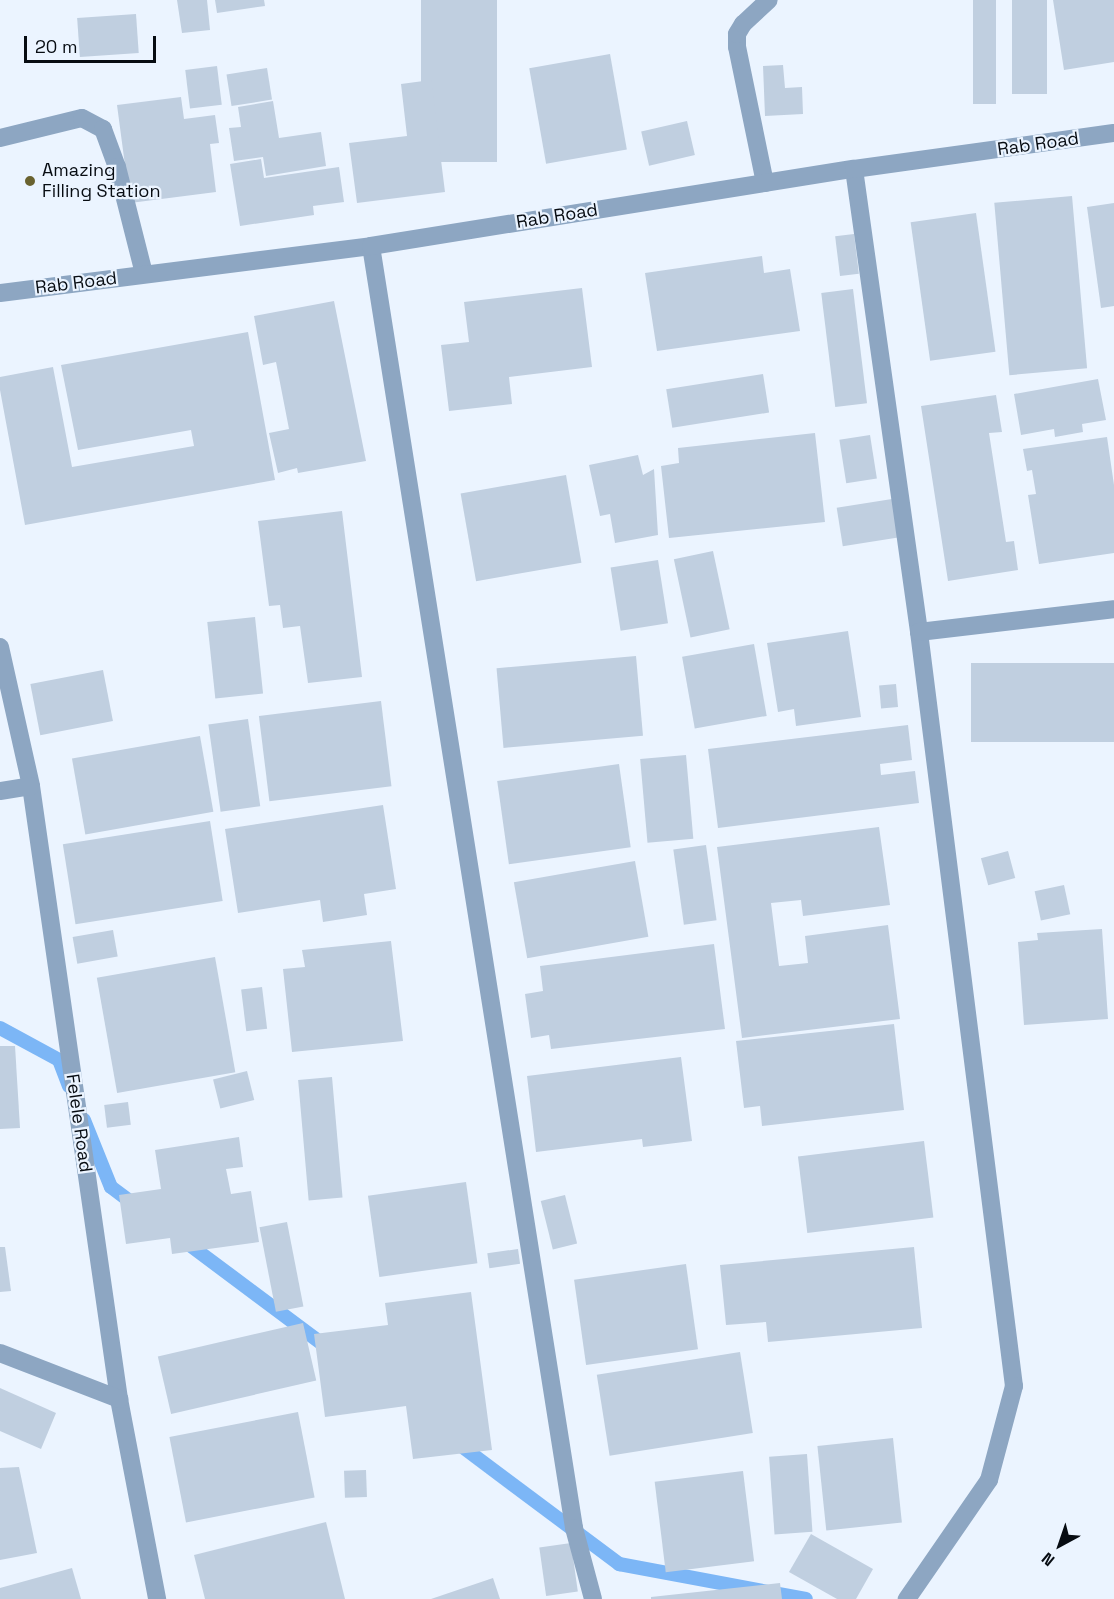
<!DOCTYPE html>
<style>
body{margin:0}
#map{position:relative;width:1114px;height:1599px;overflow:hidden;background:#ebf4ff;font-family:"Space Grotesk",sans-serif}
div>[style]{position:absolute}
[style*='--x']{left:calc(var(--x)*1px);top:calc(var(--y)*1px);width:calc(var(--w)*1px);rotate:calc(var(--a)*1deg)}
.stream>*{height:14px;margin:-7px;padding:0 7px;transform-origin:7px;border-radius:7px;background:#7cb6f6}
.building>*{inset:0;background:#c0cfe0;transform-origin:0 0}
.minor>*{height:18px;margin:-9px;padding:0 9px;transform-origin:9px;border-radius:9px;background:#8da6c2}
.dots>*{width:16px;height:16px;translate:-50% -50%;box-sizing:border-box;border:3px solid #ebf4ff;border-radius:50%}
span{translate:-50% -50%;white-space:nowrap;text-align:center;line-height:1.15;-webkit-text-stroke:4.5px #ebf4ff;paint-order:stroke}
.street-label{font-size:18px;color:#070c12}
.poi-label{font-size:18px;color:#070c12}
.left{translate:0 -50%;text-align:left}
.north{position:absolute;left:1030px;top:1515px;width:60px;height:60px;-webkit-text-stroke:4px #ebf4ff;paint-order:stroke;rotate:220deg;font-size:16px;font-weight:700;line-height:24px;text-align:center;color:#070c12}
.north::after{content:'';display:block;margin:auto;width:21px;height:27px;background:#070c12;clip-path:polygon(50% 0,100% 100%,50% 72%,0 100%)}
.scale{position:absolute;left:24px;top:36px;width:132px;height:27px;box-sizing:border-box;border:3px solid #070c12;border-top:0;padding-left:8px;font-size:18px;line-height:21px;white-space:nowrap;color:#070c12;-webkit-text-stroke:4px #ebf4ff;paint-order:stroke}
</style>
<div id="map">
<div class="stream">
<div style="--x:0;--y:1028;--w:67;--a:28.5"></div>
<div style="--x:59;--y:1060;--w:28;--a:69"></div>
<div style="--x:84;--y:1120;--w:72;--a:68.1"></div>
<div style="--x:111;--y:1187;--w:31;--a:37"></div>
<div style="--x:183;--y:1240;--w:182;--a:36.7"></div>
<div style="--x:456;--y:1442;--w:204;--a:36.8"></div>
<div style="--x:619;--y:1564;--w:190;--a:10.6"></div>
</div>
<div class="building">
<div style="clip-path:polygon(177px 0,207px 0,210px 30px,182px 33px)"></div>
<div style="clip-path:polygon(215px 0,264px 0,265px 6px,217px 13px)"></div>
<div style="left:421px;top:0;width:76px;height:162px"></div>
<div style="left:973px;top:0;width:23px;height:104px"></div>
<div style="left:1012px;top:0;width:35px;height:94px"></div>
<div style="clip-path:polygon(1053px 0,1114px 0,1114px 62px,1064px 70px)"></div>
<div style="left:136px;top:14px;width:39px;height:59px;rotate:86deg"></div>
<div style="left:610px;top:54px;width:97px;height:82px;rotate:80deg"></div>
<div style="clip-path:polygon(783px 65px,785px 88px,802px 87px,803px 114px,765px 116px,763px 66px)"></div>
<div style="left:217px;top:66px;width:39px;height:32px;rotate:83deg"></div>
<div style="left:267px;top:68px;width:32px;height:41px;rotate:81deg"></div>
<div style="clip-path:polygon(431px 80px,445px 192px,357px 203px,349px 143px,407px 136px,401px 84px)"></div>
<div style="clip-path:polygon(181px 97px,184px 119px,215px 115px,219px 143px,210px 144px,216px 192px,130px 203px,117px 105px)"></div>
<div style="clip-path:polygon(273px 101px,279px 138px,321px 132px,326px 166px,266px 176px,263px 157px,234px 161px,229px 128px,241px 127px,238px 107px)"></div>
<div style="left:687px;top:121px;width:35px;height:47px;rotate:77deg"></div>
<div style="clip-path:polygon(261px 159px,264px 178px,339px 167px,344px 202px,313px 206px,314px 215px,240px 226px,230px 164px)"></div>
<div style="left:1072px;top:196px;width:173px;height:78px;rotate:85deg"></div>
<div style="clip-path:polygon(1114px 203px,1114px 306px,1101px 308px,1087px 207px)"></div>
<div style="left:976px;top:213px;width:140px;height:66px;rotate:82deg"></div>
<div style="left:854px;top:234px;width:40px;height:19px;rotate:83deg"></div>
<div style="clip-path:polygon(762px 256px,764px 273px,790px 269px,800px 331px,657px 351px,645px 273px)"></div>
<div style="clip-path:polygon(582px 288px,592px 367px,509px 377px,512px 404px,449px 411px,441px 345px,469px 342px,464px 302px)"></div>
<div style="left:853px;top:289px;width:115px;height:32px;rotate:83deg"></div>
<div style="clip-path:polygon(334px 301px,366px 461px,298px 473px,297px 468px,278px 473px,269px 433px,289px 429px,276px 362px,263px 365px,254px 316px)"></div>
<div style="clip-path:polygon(248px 332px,275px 480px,25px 525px,0 390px,0 377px,53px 367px,72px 467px,194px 446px,191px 430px,78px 450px,61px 365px)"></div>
<div style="left:763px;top:374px;width:39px;height:98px;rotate:81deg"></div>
<div style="clip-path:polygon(1098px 379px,1106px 420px,1082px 424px,1083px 432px,1055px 437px,1054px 429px,1021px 435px,1014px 394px)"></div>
<div style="clip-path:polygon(996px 395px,1002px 432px,989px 433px,1006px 542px,1014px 541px,1018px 570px,948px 581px,921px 406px)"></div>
<div style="clip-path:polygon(815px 433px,825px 522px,669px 538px,661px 466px,679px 463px,678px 448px)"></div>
<div style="left:870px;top:435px;width:44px;height:31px;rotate:81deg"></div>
<div style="clip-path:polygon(1107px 437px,1114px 485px,1114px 553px,1039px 564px,1028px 495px,1036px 494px,1032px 470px,1027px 471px,1023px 449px)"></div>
<div style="clip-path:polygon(638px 455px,643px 475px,654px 469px,658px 535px,615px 543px,610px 514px,600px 516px,589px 465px)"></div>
<div style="left:566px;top:475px;width:89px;height:107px;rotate:80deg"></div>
<div style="left:892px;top:499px;width:39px;height:56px;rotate:81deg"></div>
<div style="clip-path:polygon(342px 511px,362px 677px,308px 683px,300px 626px,283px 628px,280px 605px,269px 606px,258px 521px)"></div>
<div style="left:713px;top:551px;width:80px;height:40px;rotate:78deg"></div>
<div style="left:658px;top:560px;width:64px;height:48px;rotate:81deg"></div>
<div style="left:255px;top:617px;width:77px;height:48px;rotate:84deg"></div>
<div style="clip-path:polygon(848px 631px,861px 717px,796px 726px,794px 709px,778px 712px,767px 643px)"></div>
<div style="left:754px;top:644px;width:73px;height:73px;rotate:80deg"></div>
<div style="left:636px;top:656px;width:80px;height:140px;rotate:85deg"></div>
<div style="left:1114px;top:663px;width:79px;height:143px;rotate:90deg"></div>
<div style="left:103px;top:670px;width:52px;height:74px;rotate:79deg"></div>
<div style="left:896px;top:684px;width:23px;height:17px;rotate:85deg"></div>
<div style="left:381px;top:701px;width:86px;height:123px;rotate:83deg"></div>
<div style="left:248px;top:719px;width:88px;height:40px;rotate:82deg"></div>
<div style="clip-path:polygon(908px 725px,912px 760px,880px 764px,881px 775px,915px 771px,919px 803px,718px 828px,708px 749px)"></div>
<div style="left:200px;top:736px;width:77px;height:130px;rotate:80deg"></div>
<div style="left:686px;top:755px;width:84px;height:46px;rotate:85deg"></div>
<div style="left:619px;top:764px;width:84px;height:123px;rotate:82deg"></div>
<div style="clip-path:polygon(383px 805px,396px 889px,364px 894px,367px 915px,323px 922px,320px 900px,238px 913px,225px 829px)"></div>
<div style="left:210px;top:821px;width:81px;height:149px;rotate:81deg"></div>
<div style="clip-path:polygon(879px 827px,890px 905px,803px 916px,801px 900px,771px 903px,779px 966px,808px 963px,805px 936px,888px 925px,900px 1019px,742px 1038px,717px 847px)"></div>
<div style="left:706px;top:845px;width:76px;height:33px;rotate:82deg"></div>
<div style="left:1008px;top:851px;width:28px;height:28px;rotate:75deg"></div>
<div style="left:635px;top:861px;width:77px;height:123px;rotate:80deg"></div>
<div style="left:1064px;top:885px;width:30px;height:30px;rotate:78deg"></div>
<div style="clip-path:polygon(1102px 929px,1108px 1019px,1024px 1025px,1018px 942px,1038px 940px,1037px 933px)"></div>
<div style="left:113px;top:930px;width:27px;height:41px;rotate:80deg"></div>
<div style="clip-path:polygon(391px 941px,403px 1041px,292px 1052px,283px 969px,305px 967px,302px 950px)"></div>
<div style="clip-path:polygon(714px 944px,725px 1029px,551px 1049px,549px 1035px,531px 1038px,525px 994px,543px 991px,540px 966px)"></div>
<div style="left:215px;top:957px;width:117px;height:120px;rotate:80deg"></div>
<div style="left:262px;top:987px;width:42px;height:21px;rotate:83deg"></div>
<div style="clip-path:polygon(894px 1024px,904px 1110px,762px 1126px,760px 1106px,744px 1108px,736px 1041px)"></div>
<div style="clip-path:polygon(0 1046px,15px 1046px,20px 1128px,0 1129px)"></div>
<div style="clip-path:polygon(681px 1057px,692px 1141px,643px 1147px,642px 1139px,536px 1152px,527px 1076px)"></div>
<div style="left:247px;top:1071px;width:30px;height:35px;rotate:76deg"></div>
<div style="left:332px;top:1077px;width:121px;height:34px;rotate:85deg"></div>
<div style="left:128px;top:1102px;width:23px;height:24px;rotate:83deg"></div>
<div style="clip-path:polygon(239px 1137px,243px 1167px,226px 1169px,231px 1194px,251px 1191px,259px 1242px,172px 1254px,170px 1238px,126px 1244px,119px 1195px,161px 1189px,155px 1150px)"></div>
<div style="left:924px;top:1141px;width:77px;height:127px;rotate:83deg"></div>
<div style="left:466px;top:1182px;width:82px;height:99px;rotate:82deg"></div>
<div style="left:565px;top:1195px;width:50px;height:25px;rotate:76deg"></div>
<div style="left:287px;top:1222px;width:86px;height:28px;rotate:79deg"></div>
<div style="clip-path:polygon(0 1247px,5px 1247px,11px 1291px,0 1292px)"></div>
<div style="clip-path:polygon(914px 1247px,922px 1328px,768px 1342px,766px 1322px,726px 1325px,720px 1265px)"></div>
<div style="left:518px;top:1249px;width:15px;height:31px;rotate:82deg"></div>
<div style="left:686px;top:1264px;width:86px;height:113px;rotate:82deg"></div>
<div style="clip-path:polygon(471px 1292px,492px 1450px,413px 1459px,406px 1406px,325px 1417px,314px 1334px,388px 1325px,385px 1303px)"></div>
<div style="left:303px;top:1323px;width:59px;height:149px;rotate:77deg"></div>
<div style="left:740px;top:1352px;width:82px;height:145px;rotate:81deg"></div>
<div style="clip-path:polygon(0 1388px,56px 1413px,41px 1449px,0 1431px)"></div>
<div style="left:298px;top:1412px;width:87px;height:131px;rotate:79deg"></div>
<div style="left:893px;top:1438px;width:85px;height:76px;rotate:84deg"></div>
<div style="left:807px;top:1454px;width:78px;height:38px;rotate:86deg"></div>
<div style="clip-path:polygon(19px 1467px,37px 1553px,0 1560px,0 1468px)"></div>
<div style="left:366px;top:1470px;width:27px;height:22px;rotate:88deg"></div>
<div style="left:743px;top:1471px;width:91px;height:89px;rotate:83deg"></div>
<div style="clip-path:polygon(326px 1522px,345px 1599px,205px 1599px,194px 1555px)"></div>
<div style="clip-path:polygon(811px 1534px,873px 1569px,856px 1599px,837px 1599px,789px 1572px)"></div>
<div style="left:571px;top:1543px;width:49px;height:32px;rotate:82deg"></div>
<div style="clip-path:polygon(72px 1568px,81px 1599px,0 1599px,0 1588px)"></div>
<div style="clip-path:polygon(493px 1578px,500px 1599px,431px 1599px)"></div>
<div style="clip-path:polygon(780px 1583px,782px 1599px,651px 1599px,651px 1597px)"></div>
</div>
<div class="minor">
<div style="--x:0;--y:138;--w:84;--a:-13.7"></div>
<div style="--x:82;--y:118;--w:24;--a:28"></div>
<div style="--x:103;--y:129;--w:40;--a:69.8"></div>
<div style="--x:117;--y:167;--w:110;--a:75.8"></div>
<div style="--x:854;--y:169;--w:468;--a:82"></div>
<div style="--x:919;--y:632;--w:760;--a:82.82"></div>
<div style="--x:1014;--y:1386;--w:97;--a:104.9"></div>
<div style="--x:989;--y:1480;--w:145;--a:124.6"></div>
<div style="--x:765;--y:183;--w:139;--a:-101.6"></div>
<div style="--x:737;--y:47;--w:13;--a:-90"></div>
<div style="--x:737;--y:34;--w:12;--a:-59"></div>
<div style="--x:743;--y:24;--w:35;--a:-43"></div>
<div style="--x:371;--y:246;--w:1298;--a:81"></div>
<div style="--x:574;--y:1528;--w:73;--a:75"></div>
<div style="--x:0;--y:293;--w:374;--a:-7.2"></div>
<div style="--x:371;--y:246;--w:489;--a:-9.1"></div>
<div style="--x:854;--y:169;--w:262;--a:-7.9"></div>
<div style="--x:919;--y:632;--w:196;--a:-6.7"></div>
<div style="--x:0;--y:647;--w:142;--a:77.4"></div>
<div style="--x:31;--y:786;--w:619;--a:81.83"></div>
<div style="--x:119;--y:1399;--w:204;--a:79.2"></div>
<div style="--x:0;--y:791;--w:31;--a:-9"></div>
<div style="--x:0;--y:1353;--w:128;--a:21.1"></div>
</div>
<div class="dots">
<div style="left:30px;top:181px;background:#69622f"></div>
</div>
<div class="street-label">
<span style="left:1038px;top:144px;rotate:-8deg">Rab Road</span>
<span style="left:557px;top:216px;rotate:-9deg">Rab Road</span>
<span style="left:76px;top:283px;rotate:-7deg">Rab Road</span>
<span style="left:79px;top:1123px;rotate:82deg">Felele Road</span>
</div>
<div class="poi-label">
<span class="left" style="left:42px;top:181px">Amazing<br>Filling Station</span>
</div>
<div class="north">N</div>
<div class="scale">20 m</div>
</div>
